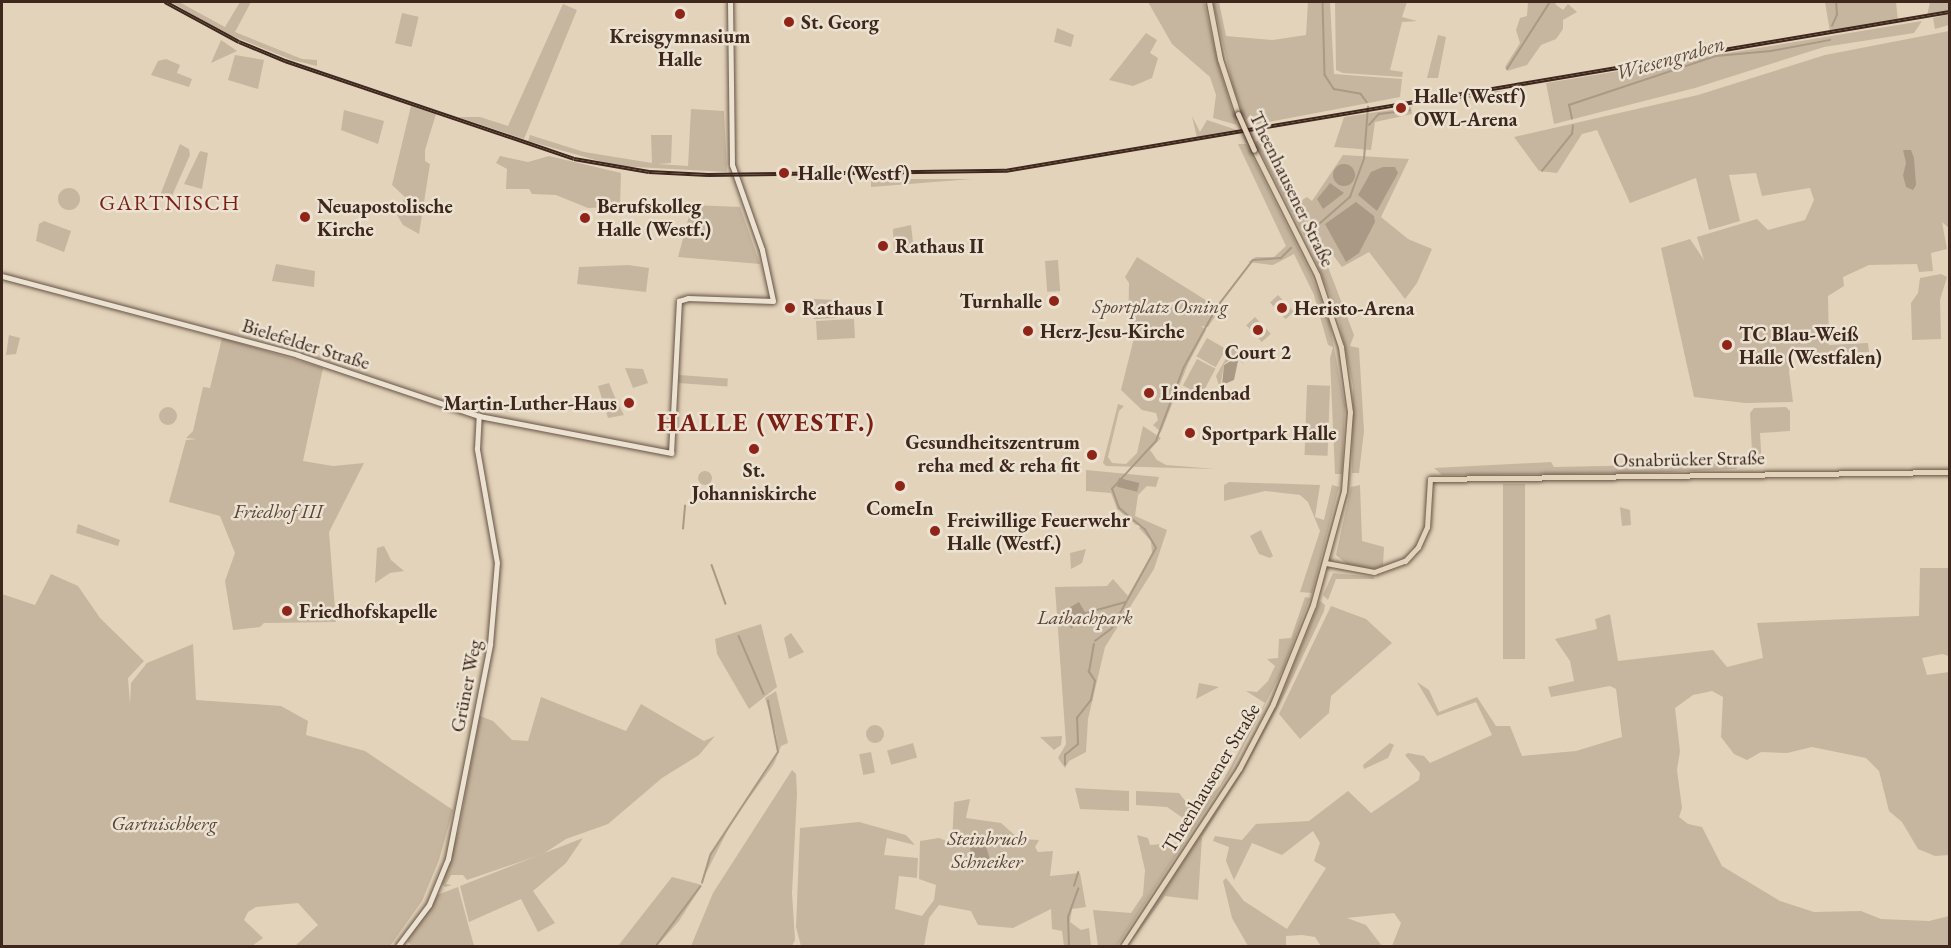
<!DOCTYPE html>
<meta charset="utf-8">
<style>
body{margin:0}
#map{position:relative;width:1951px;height:948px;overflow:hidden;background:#e2d3ba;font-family:"EB Garamond",serif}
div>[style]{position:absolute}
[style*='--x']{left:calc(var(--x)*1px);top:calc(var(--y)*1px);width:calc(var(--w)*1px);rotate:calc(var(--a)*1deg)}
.green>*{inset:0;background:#c6b69f;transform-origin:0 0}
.round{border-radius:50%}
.water>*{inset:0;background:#aa9985;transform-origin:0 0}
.stream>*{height:1.5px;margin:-0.75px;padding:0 0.75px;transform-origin:0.75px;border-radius:0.75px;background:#aa9985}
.roads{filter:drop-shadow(0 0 2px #675244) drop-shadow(0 0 2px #675244)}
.minor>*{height:4.5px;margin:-2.25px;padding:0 2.25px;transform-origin:2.25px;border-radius:2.25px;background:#ece2d2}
.major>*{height:5px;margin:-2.5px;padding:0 2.5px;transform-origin:2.5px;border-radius:2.5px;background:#e2d3ba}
.rail>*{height:4px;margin-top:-2px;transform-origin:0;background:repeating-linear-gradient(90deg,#ece2d2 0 4.5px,#3e271d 0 9px);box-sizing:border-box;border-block:2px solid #3e271d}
.bridges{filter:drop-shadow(0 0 2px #3e271d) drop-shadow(0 0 2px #3e271d)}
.major-bridge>*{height:5px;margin:-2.5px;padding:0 2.5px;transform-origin:2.5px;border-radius:2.5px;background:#e2d3ba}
.dots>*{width:16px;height:16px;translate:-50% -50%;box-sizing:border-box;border:3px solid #ece2d2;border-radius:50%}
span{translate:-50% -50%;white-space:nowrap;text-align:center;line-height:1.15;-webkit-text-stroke:5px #ece2d2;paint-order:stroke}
.poi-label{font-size:20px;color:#3e271d;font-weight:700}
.left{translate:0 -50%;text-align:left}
.right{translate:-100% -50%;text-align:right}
.street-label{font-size:20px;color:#3e271d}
.park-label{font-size:20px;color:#594437;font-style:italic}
.water-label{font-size:21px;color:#5e493c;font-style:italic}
.quarter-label{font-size:22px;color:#7a1f14;letter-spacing:1.5px}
.district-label{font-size:26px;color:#7a1f14;font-weight:700;letter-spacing:1.5px}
.frame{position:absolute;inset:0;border:3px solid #3e271d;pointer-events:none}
</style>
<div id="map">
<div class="green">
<div style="clip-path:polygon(171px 2px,179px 2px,225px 27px,240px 2px,251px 2px,235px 32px,302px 59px,317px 60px,317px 66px,292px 60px,225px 33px)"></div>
<div style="clip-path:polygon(1148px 2px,1204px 2px,1218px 64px,1237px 125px,1213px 118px,1216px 95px,1210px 77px,1172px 44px)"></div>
<div style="clip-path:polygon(1213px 2px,1219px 2px,1226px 36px,1273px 40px,1306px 35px,1308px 2px,1330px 2px,1334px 74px,1402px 79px,1400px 97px,1253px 125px,1254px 117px,1250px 115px,1246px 120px,1234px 90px)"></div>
<div style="clip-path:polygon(1335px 2px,1407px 2px,1402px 17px,1417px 21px,1402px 22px,1390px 70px,1403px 72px,1402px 77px,1343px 73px,1336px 70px)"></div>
<div style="clip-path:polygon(1528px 2px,1557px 2px,1555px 4px,1563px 10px,1568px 4px,1577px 12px,1563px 20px,1563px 29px,1556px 39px,1541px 45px,1527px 65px,1507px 71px,1505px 67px,1520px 43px,1516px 30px,1520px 18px,1527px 16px)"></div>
<div style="clip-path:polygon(1825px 2px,1896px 2px,1898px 21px,1830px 32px)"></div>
<div style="clip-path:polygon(1930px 2px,1949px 2px,1949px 10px,1927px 16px)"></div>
<div style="clip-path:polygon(563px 4px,577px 10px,524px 139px,458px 117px,480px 117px,508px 126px)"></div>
<div style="left:402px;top:13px;width:17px;height:31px;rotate:13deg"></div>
<div style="clip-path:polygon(1949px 14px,1949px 25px,1935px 29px,1933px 18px)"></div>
<div style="clip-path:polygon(1922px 21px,1914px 33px,1824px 47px,1695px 88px,1554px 124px,1546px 83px)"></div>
<div style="clip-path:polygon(1057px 28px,1074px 35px,1071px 47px,1054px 42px)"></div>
<div style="clip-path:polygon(1949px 31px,1949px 228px,1942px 222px,1947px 249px,1931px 253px,1933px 271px,1919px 272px,1917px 264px,1869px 265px,1843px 277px,1844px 286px,1828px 296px,1829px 345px,1868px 343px,1869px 352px,1794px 353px,1789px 371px,1793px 402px,1745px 403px,1694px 397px,1661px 248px,1690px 239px,1704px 260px,1697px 237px,1757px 219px,1768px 230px,1805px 220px,1814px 200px,1810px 188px,1762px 196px,1756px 173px,1729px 175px,1740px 221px,1709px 230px,1696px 178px,1630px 203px,1597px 130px,1582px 134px,1557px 173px,1539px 171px,1514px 137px,1698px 95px,1825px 55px)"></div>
<div style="clip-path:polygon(1146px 33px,1157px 40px,1150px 53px,1158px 58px,1152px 78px,1133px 86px,1109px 80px)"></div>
<div style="clip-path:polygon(1438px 35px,1446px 37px,1438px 78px,1427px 78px)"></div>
<div style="clip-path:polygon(221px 40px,237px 51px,211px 63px)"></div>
<div style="clip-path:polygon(235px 55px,264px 60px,258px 89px,228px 80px)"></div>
<div style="clip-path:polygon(166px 59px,180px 65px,177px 73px,192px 79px,189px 87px,151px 75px,158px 61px)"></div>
<div style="clip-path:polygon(411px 106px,436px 114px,425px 150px,425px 161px,430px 164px,419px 234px,403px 225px,397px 215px,405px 197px,392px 185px)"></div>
<div style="clip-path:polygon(1411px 107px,1412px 114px,1375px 122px,1371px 150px,1334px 147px,1344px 117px)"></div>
<div style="clip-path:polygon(691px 109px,724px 111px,727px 172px,617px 166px,528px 141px,530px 135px,584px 152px,652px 163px,651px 135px,672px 135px,671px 163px,658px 164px,688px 166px)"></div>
<div style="clip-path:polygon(344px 110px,384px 121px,378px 144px,341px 130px)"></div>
<div style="clip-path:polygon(1192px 116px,1200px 132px,1207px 120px,1240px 131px,1197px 138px)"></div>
<div style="clip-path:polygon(1259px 140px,1273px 156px,1272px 165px,1299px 202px,1307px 197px,1312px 201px,1343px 155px,1409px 159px,1381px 217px,1408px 239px,1432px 249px,1417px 283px,1405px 299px,1369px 252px,1342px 267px,1330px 251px,1325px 253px,1320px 246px,1354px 335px,1350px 346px,1359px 348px,1364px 431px,1359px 473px,1352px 473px,1353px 386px,1337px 312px,1309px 245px,1255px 142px)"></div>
<div style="clip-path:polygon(180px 144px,189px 149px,190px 155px,171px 198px,164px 200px,159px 198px)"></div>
<div style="clip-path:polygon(1238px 144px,1246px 144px,1310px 272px,1329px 321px,1345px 406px,1342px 474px,1335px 474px,1330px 358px,1333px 347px,1328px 345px,1314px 295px,1294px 254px,1273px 265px,1248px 262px,1256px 257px,1274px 257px,1286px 246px)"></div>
<div style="clip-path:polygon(200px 151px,208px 153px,202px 189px,184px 184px)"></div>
<div style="clip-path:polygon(500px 156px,528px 162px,549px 156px,621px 173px,620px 207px,588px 208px,556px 195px,532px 194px,529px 189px,506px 189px,507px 169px,496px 163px)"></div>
<div style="clip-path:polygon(871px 179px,972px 179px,871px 187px)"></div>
<div class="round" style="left:58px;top:188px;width:22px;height:22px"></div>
<div style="clip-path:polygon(692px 205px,740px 207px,760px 264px,678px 257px)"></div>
<div style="clip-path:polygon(44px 221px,71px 231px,64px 252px,36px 241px,39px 224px)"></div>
<div style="clip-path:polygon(911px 225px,914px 251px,894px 252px,893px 229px)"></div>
<div style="clip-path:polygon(1137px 257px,1220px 309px,1208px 327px,1201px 326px,1206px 330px,1188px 364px,1161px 432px,1153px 425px,1158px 420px,1156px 413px,1142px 410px,1121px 390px,1134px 338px,1128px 337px,1129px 283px,1125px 277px)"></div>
<div style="left:1058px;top:260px;width:31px;height:13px;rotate:86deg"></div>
<div style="clip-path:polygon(276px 264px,315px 271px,314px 287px,272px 281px)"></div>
<div style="clip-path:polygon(628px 265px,649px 268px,646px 292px,577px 284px,579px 267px)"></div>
<div style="clip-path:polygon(1941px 274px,1947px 277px,1940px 300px,1941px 339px,1912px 340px,1911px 303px,1918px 293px,1920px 278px)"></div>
<div style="left:1278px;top:295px;width:23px;height:11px;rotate:47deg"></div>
<div style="clip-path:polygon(814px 299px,838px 300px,836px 318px,814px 319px)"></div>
<div style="left:1255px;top:317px;width:23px;height:12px;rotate:47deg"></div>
<div style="left:854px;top:319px;width:19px;height:38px;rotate:87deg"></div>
<div style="clip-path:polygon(9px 335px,20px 338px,16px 354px,6px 355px)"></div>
<div style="clip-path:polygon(222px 338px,323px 368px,303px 461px,333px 466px,364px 463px,329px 532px,336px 622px,264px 623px,260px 627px,233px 630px,225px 581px,235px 553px,220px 516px,169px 502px,186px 440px,197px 439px,186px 438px,193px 431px,203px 387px,210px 388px)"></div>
<div style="left:1207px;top:338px;width:22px;height:21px;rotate:30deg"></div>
<div style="clip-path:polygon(1233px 346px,1244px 365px,1236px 356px,1224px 364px,1220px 389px,1216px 376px)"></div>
<div style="left:1197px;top:359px;width:21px;height:30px;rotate:28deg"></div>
<div style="clip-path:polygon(625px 368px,643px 369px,648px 383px,633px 388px)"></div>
<div style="left:679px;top:375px;width:49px;height:8px;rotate:4deg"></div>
<div style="clip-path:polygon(609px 383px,617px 402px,624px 415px,608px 418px,598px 386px)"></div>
<div style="left:1307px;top:385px;width:23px;height:70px;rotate:2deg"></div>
<div style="clip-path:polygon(1118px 404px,1124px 406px,1119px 411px,1108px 457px,1112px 463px,1126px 464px,1137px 453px,1143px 426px,1161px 438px,1150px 450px,1157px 460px,1166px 465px,1216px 469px,1106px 466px,1103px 463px)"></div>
<div style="clip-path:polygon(1786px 407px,1790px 411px,1790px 431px,1760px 433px,1762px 467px,1752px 451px,1750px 413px,1754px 408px)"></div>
<div class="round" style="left:159px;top:407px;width:18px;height:18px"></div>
<div style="clip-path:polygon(1551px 462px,1554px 467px,1742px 463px,1736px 469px,1646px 473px,1442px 475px,1434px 468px)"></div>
<div style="clip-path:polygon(1086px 470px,1159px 477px,1156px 487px,1147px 486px,1138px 495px,1135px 516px,1167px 530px,1154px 569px,1105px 647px,1088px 719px,1086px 752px,1069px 761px,1065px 768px,1058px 758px,1066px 744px,1055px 587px,1107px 586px,1113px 579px,1128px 596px,1152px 553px,1151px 541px,1139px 528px,1142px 525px,1136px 525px,1117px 509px,1111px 493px,1086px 491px)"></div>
<div class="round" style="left:698px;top:471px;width:14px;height:14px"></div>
<div style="clip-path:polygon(1229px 482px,1320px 485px,1315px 517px,1324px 520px,1332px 485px,1339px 487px,1312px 593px,1300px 592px,1320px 531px,1308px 502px,1300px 495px,1265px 491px,1224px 501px,1224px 485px)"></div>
<div style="left:1503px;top:484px;width:22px;height:175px"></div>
<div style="clip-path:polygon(1360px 485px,1362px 541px,1384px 547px,1383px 566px,1372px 569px,1347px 564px,1336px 555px,1351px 487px)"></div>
<div style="clip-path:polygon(1620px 507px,1630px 510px,1631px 525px,1622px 526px)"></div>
<div style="clip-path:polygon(78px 524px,120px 540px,118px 546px,76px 533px)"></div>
<div style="clip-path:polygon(1261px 530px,1273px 556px,1270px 558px,1259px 554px,1250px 536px)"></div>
<div style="clip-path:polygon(384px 546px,391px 560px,404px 571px,390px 573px,375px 583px,377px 548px)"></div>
<div style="clip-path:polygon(1086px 549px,1082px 563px,1071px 569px,1070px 553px)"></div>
<div style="clip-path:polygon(1920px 568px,1949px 568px,1949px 656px,1942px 654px,1922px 658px,1927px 675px,1949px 672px,1949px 855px,1935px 856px,1918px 849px,1902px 822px,1889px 811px,1879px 771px,1866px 758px,1812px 747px,1787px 753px,1761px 752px,1747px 760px,1734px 754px,1721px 737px,1723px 697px,1712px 691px,1693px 695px,1675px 708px,1680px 751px,1677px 770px,1682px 808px,1679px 817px,1688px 824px,1702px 827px,1722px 866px,1780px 901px,1814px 912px,1861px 911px,1881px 919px,1929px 921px,1949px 916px,1949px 946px,1392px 946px,1401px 923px,1394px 913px,1347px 918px,1366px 925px,1382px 946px,1321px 946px,1315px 937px,1302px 935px,1286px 936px,1286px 946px,1248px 946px,1232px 918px,1223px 881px,1226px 878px,1244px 901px,1287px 929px,1326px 868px,1314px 861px,1320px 843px,1313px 831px,1282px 855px,1252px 843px,1234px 880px,1226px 861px,1229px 847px,1213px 841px,1215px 836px,1242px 840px,1256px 824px,1309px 821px,1348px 791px,1371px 813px,1419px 780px,1420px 773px,1405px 755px,1408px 753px,1424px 756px,1430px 763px,1492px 735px,1476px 702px,1437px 716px,1417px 682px,1429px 690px,1439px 712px,1477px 697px,1496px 726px,1510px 726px,1522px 756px,1576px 751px,1622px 737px,1616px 689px,1610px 686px,1551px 697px,1548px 687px,1574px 681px,1570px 661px,1555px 639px,1597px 629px,1595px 619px,1610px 614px,1618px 661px,1713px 650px,1727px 667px,1763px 658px,1757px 623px,1919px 616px)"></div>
<div style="clip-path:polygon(1333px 573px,1374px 577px,1374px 579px,1336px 579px,1328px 600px,1323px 595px)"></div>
<div style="clip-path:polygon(51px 574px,78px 586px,100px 618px,144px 661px,128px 678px,130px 704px,131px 683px,147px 663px,193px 644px,196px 700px,281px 706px,308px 721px,306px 735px,365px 751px,453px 810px,439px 860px,422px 901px,390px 946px,295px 946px,318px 925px,298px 903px,256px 907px,248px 912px,244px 920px,263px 938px,252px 946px,2px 946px,2px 594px,35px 605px)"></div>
<div style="clip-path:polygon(1305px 597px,1310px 598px,1283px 669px,1231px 771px,1117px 946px,1098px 946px,1093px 910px,1131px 913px,1143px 895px,1145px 870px,1137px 835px,1148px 838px,1150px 845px,1185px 842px,1193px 825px,1167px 807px,1136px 805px,1136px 791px,1179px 793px,1187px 803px,1204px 800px,1220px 786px,1265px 703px,1246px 691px,1257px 692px,1268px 681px,1275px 666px,1267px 659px,1278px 658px,1279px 639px,1291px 638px)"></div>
<div style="clip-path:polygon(1320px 601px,1325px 605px,1324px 611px,1286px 692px,1243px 772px,1202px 837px,1198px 900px,1165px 896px,1128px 946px,1242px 771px,1283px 691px)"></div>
<div style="clip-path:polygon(1331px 606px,1366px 619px,1392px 643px,1331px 696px,1329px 713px,1300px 739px,1279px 714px)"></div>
<div style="clip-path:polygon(761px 624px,777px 687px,749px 709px,717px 654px,715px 639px)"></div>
<div style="clip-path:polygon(791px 633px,804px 652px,789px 659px,784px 638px)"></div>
<div style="clip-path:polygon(1199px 683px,1219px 687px,1196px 699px)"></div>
<div style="clip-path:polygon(776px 691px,788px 743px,781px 746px,774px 764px,733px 820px,701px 883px,709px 855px,778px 751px,776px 734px,765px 698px)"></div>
<div style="clip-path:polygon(541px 697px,626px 731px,641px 704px,704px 741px,715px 736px,699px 755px,662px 778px,608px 824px,566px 839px,543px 854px,467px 880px,463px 875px,451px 875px,446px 884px,452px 885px,445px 887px,442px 884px,459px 829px,480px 716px,493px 721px,512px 740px,528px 741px)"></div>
<div class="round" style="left:866px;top:725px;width:18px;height:18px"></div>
<div style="clip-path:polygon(1062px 736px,1061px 745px,1054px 750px,1040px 737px)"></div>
<div style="left:913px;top:743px;width:15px;height:27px;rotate:74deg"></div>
<div style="clip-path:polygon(1390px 743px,1394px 745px,1388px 758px,1364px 769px,1363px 765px)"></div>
<div style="left:871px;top:752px;width:21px;height:12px;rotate:79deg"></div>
<div style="clip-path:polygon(792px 770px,796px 774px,797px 794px,792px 893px,795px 940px,792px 946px,691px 946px,713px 893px)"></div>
<div style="clip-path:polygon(1075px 788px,1129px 791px,1129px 811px,1080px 809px)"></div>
<div style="clip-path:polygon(970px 799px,966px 818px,1001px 823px,1019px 839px,1039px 840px,1035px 847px,1038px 852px,1053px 851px,1050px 876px,1080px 873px,1086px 907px,1072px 909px,1070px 922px,1081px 930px,1089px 928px,1091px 946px,1064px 946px,1062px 931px,1052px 929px,1051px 909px,1013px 928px,978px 925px,971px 911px,939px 905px,929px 918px,924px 946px,801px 946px,796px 927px,800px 828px,859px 822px,906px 835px,915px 845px,887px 838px,884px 855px,918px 858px,917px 878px,899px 876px,895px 909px,922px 916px,934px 900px,936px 885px,919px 879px,920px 841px,939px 838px,952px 843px,954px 802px)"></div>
<div style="clip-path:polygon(583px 838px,566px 863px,533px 891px,555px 923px,538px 932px,521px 899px,469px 922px,460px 886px)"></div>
<div style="clip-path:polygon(672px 877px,702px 885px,679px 921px,657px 946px,618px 946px)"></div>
<div style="clip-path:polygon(458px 887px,474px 946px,412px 946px,407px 941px,437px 895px)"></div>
</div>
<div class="water">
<div style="clip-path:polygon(1903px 150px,1911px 150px,1914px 158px,1916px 185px,1913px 190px,1906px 187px,1903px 175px,1906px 163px)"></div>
<div class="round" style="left:1333px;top:164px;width:22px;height:22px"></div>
<div style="clip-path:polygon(1383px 167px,1395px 167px,1398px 173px,1377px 211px,1358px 195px,1371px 172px)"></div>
<div style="clip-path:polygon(1330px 183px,1344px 193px,1323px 209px,1317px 199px)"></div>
<div style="clip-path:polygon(1356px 202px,1374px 216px,1375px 222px,1359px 253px,1346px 262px,1325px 224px)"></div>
<div style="clip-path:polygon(1239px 356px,1234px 380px,1222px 385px,1224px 365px)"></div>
<div style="left:1119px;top:478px;width:21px;height:9px;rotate:14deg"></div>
<div style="clip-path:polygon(1079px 602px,1086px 614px,1071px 629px,1067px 609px)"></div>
<div style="clip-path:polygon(983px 838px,990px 859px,972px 861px,969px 841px)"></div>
</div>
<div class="stream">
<div style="--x:1323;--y:2;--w:73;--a:88.4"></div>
<div style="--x:1325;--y:75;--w:17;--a:57"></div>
<div style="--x:1334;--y:89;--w:27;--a:10"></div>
<div style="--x:1361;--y:94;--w:10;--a:53"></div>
<div style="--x:1832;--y:26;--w:12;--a:-66"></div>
<div style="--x:1837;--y:15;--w:13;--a:-94"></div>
<div style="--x:1507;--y:69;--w:80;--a:-57.3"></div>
<div style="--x:1443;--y:101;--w:57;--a:-9.1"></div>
<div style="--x:1572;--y:119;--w:14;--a:-102"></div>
<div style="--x:1569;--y:105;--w:155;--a:-18.4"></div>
<div style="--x:1716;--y:56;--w:55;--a:-5.2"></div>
<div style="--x:1771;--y:51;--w:60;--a:-10.6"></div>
<div style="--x:1369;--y:125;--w:15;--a:-48"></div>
<div style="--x:1379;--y:114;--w:31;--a:-7"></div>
<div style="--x:1542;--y:171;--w:48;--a:-51"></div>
<div style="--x:1572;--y:134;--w:8;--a:-83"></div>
<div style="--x:1311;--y:231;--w:52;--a:-41.1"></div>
<div style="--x:1350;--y:197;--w:40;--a:-69.8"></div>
<div style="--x:1364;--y:159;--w:52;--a:-85.6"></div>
<div style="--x:683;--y:529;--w:23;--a:-85"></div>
<div style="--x:712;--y:565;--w:41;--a:70.3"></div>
<div style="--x:1086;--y:613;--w:41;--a:-15.4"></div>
<div style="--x:739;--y:636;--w:63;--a:66.7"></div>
<div style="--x:1095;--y:641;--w:21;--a:-37"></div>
<div style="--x:1112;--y:628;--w:91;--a:-61.2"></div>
<div style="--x:1156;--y:548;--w:21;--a:-121"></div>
<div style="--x:1145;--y:530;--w:34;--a:-140"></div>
<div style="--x:1119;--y:508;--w:20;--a:-110"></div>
<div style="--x:1112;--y:489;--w:65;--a:-47.5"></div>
<div style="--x:1156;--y:441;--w:79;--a:-69.3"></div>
<div style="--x:1184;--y:367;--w:68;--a:-61.2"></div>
<div style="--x:1217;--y:307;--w:59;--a:-52.5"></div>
<div style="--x:1253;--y:260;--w:28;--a:-4"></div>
<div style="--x:1281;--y:258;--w:14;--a:-45"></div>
<div style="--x:1065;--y:765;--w:10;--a:-90"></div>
<div style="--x:1065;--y:755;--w:17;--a:-40"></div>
<div style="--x:1078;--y:744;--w:26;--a:-92"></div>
<div style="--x:1077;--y:718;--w:23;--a:-52"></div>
<div style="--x:1091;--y:700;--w:19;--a:-78"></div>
<div style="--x:1095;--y:681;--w:11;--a:-124"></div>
<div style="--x:1089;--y:672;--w:28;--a:-80"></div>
<div style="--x:702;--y:883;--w:30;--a:-73"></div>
<div style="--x:711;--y:854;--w:122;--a:-56.7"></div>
<div style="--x:778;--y:752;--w:52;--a:-101.1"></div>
<div style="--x:1074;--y:886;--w:14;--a:-73"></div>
<div style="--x:656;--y:946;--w:74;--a:-53.3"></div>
<div style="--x:1069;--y:946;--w:29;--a:-92"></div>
<div style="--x:1068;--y:917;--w:30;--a:-70"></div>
</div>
<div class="roads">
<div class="minor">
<div style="--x:2;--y:276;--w:306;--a:14.9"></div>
<div style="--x:298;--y:355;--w:191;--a:18.6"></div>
<div style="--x:479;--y:416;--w:196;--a:10.9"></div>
<div style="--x:671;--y:453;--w:152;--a:-87"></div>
<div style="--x:679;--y:301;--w:9;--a:-18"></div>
<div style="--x:688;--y:298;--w:85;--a:2"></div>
<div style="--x:773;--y:301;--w:52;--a:-102.2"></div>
<div style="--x:762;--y:250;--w:90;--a:-109.4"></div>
<div style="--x:732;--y:165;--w:163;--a:-90.7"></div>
<div style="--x:398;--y:946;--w:51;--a:-52.9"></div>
<div style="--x:429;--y:905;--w:50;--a:-67.6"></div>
<div style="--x:448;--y:859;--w:219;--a:-78.9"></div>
<div style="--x:490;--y:644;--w:81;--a:-85.1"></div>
<div style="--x:497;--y:563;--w:116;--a:-100"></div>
<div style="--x:477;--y:449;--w:33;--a:-87"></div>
</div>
<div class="major">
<div style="--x:1209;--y:2;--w:58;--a:79.1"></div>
<div style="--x:1220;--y:59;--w:58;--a:71.9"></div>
<div style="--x:1326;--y:563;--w:49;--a:10.6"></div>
<div style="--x:1374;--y:572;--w:33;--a:-20"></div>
<div style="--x:1405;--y:561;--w:19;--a:-47"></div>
<div style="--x:1418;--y:547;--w:22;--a:-66"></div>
<div style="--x:1427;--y:527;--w:48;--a:-86.4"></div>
<div style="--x:1430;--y:479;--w:520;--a:-0.77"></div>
<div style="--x:1123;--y:946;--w:212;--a:-56.8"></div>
<div style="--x:1239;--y:769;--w:73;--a:-62.4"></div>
<div style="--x:1273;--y:704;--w:107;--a:-68"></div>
<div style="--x:1313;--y:605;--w:118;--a:-74.8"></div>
<div style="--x:1344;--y:491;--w:79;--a:-85.7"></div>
<div style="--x:1350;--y:412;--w:66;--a:-97.9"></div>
<div style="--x:1341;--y:347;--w:76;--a:-108.4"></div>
<div style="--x:1317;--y:275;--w:140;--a:-116.7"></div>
</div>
</div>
<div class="rail">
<div style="--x:165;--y:2;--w:84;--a:28.4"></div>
<div style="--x:239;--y:42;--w:50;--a:22.4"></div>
<div style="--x:285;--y:61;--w:305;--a:18.7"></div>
<div style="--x:574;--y:159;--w:76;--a:9.8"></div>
<div style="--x:649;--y:172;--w:59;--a:2.9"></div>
<div style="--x:708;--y:175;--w:297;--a:-0.8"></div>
<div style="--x:1005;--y:171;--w:958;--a:-9.55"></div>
</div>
<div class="bridges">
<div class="major-bridge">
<div style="--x:1238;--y:114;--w:39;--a:66"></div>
</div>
</div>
<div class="dots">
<div style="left:680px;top:14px;background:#8f2418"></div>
<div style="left:789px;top:22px;background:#8f2418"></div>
<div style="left:1401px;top:108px;background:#8f2418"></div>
<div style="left:784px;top:173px;background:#8f2418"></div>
<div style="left:305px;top:217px;background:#8f2418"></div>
<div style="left:585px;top:218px;background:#8f2418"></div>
<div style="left:883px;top:246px;background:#8f2418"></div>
<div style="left:1054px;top:301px;background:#8f2418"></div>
<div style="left:790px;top:308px;background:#8f2418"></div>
<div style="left:1282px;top:308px;background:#8f2418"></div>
<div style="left:1258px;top:330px;background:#8f2418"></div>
<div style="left:1028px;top:331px;background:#8f2418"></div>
<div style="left:1727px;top:345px;background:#8f2418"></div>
<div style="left:1149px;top:393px;background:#8f2418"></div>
<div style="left:629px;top:403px;background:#8f2418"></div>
<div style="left:1190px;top:433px;background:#8f2418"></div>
<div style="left:754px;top:449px;background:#8f2418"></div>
<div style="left:1092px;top:455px;background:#8f2418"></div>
<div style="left:900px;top:486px;background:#8f2418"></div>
<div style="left:935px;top:531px;background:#8f2418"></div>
<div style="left:287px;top:611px;background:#8f2418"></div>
</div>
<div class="poi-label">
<span class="left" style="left:801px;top:22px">St. Georg</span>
<span style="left:680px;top:48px">Kreisgymnasium<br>Halle</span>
<span class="left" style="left:1414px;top:108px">Halle (Westf)<br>OWL-Arena</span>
<span class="left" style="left:798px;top:173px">Halle (Westf)</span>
<span class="left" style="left:317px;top:218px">Neuapostolische<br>Kirche</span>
<span class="left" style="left:597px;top:218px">Berufskolleg<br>Halle (Westf.)</span>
<span class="left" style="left:895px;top:246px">Rathaus II</span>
<span class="right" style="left:1042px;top:301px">Turnhalle</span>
<span class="left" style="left:802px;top:308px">Rathaus I</span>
<span class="left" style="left:1294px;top:308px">Heristo-Arena</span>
<span class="left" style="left:1040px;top:331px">Herz-Jesu-Kirche</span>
<span class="left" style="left:1739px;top:346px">TC Blau-Weiß<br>Halle (Westfalen)</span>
<span style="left:1258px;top:352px">Court 2</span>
<span class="left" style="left:1161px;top:393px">Lindenbad</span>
<span class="right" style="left:617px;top:403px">Martin-Luther-Haus</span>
<span class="left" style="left:1202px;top:433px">Sportpark Halle</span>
<span class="right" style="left:1080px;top:454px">Gesundheitszentrum<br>reha med &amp; reha fit</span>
<span style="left:754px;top:482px">St.<br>Johanniskirche</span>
<span style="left:900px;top:508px">ComeIn</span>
<span class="left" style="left:947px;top:532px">Freiwillige Feuerwehr<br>Halle (Westf.)</span>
<span class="left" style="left:299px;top:611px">Friedhofskapelle</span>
</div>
<div class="street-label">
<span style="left:1292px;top:189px;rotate:64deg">Theenhausener Straße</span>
<span style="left:306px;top:344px;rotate:17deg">Bielefelder Straße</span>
<span style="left:1689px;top:459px;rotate:-1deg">Osnabrücker Straße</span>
<span style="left:466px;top:686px;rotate:-79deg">Grüner Weg</span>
<span style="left:1211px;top:778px;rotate:-59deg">Theenhausener Straße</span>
</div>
<div class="park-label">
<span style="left:1160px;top:306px">Sportplatz Osning</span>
<span style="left:278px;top:511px">Friedhof III</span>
<span style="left:1085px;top:617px">Laibachpark</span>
<span style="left:164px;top:823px">Gartnischberg</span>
<span style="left:987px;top:850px">Steinbruch<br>Schneiker</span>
</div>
<div class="water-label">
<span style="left:1670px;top:58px;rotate:-16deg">Wiesengraben</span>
</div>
<div class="quarter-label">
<span style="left:170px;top:203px">GARTNISCH</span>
</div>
<div class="district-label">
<span style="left:766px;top:423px">HALLE (WESTF.)</span>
</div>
<div class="frame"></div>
</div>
